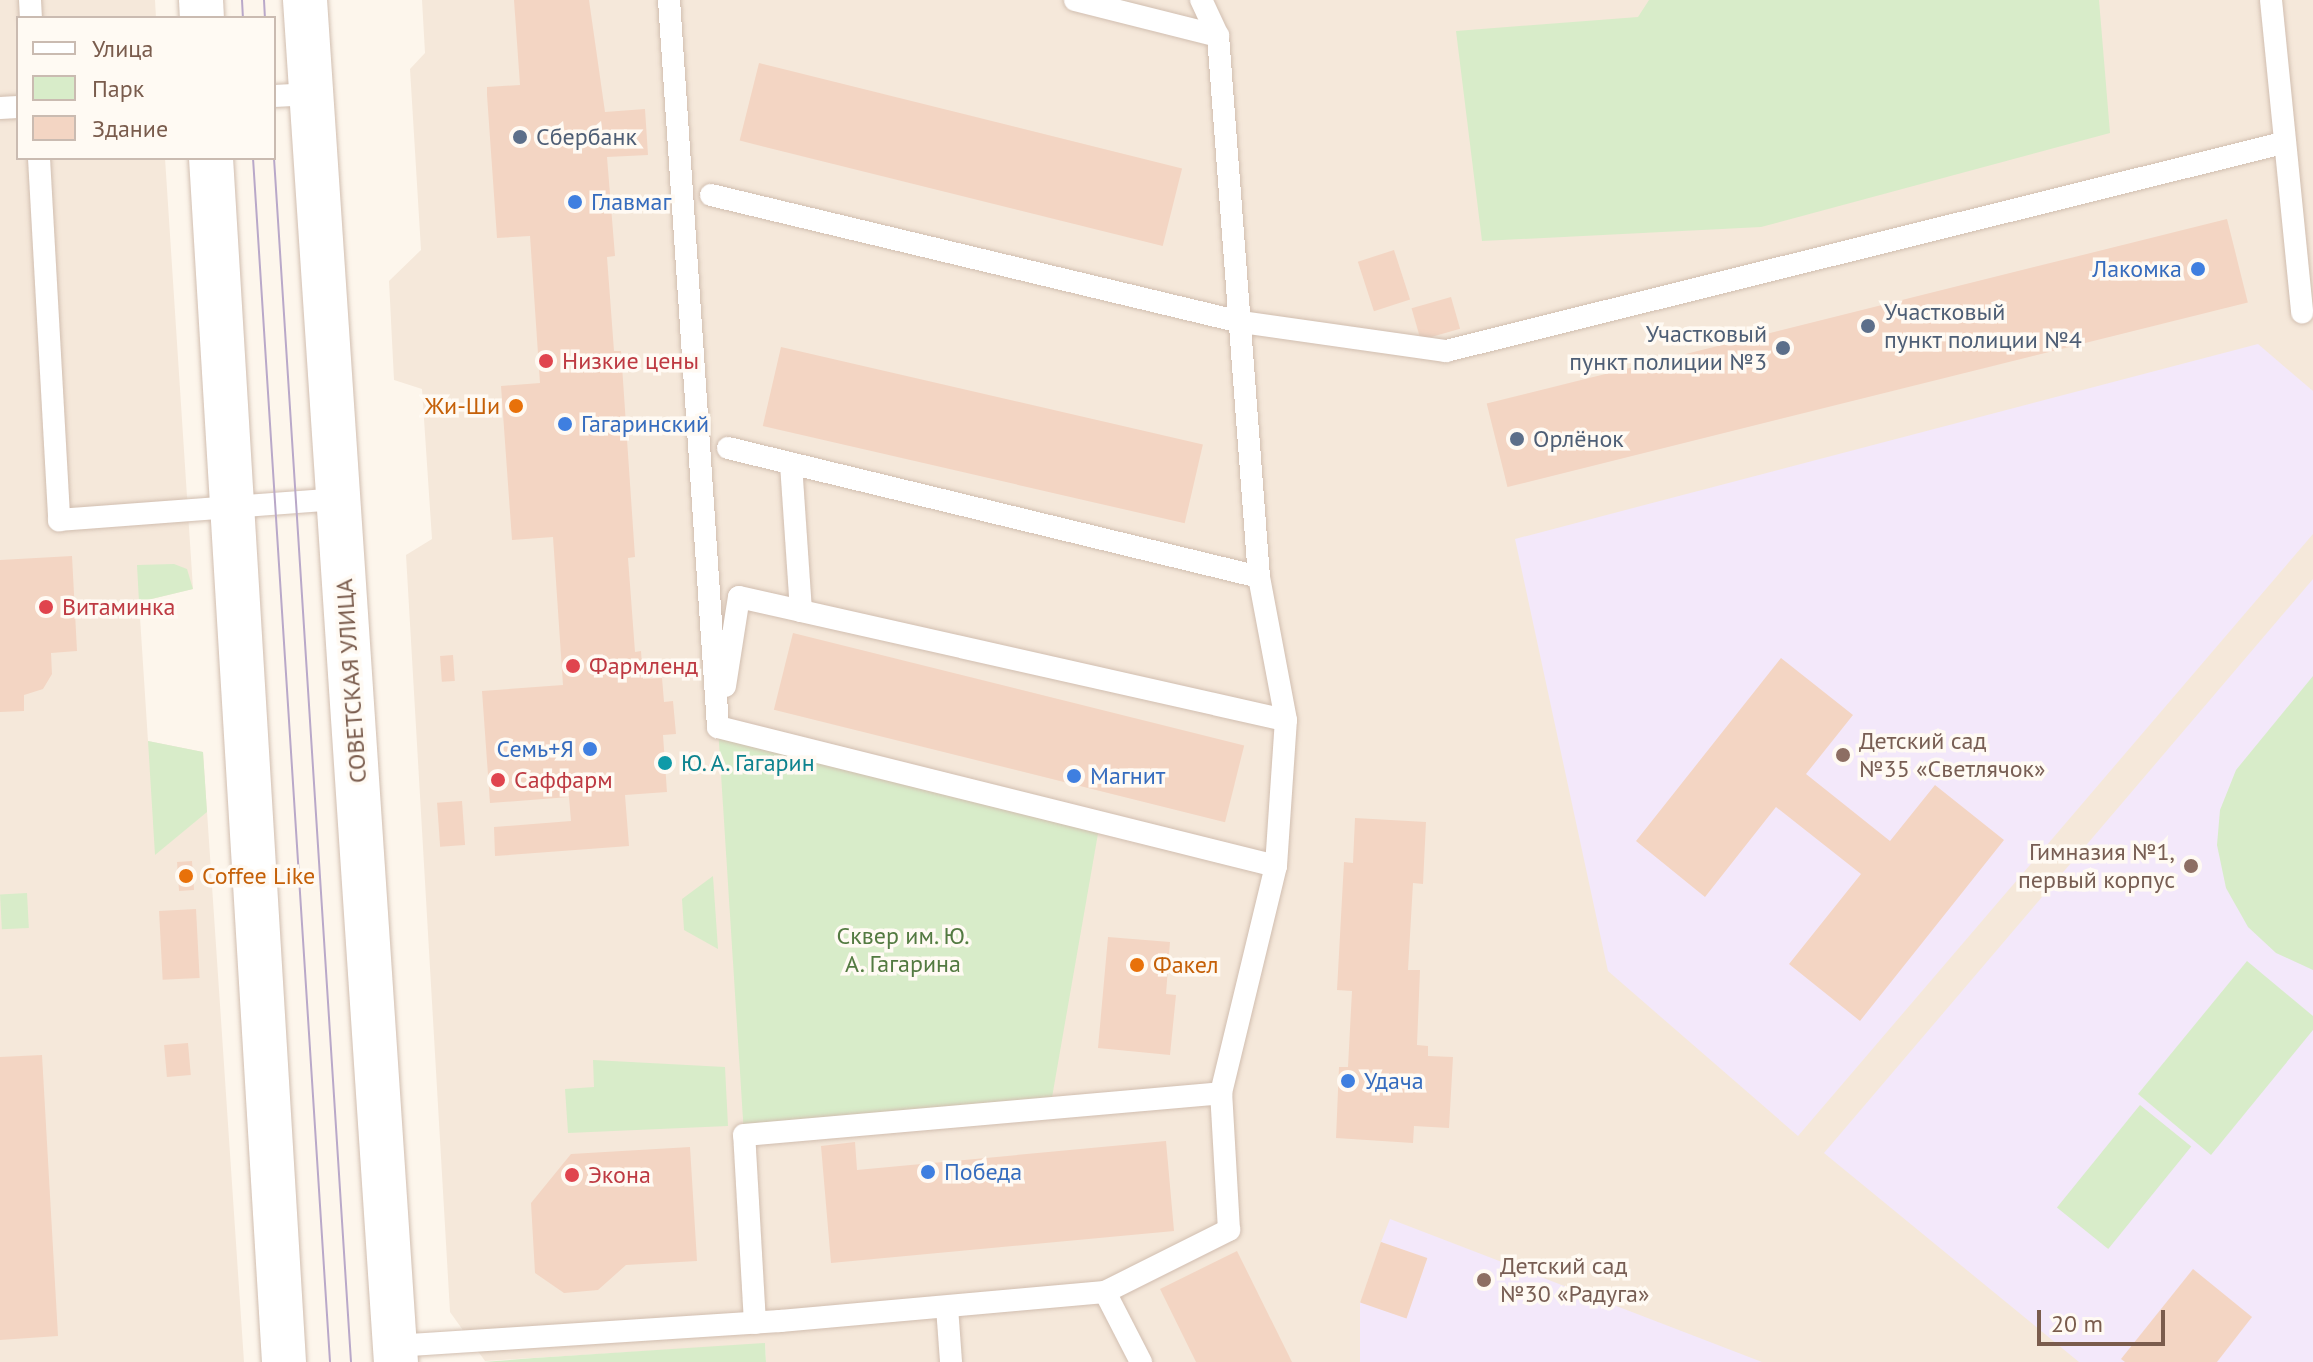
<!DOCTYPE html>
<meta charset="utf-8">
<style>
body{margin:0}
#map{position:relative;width:2313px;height:1362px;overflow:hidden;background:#fdf6ec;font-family:"PT Sans",sans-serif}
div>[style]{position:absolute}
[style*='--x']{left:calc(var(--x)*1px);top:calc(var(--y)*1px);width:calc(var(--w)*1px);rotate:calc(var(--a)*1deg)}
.residential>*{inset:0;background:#f5e8da}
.education>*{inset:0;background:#f3e8fa}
.green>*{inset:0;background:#d8ecc9;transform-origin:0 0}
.building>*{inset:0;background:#f3d5c3;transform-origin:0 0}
.roads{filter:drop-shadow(0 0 2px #d1beb0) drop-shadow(0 0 2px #d1beb0)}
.service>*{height:22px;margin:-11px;padding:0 11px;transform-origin:11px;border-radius:11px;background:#fff}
.secondary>*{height:44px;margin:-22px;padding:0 22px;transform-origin:22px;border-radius:22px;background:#fff}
.tram>*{height:2px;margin:-1px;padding:0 1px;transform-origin:1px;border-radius:1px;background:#b9a8c9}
.dots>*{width:22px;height:22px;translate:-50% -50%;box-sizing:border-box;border:4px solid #fffaf3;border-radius:50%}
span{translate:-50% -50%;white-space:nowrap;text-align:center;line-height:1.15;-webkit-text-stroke:7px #fffaf3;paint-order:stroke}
.service-label{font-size:24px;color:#4e5e75}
.left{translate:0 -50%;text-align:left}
.right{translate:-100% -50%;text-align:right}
.shop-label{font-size:24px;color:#366cbe}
.health-label{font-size:24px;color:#be3a42}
.food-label{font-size:24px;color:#c56008}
.street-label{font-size:24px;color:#7a5c4d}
.education-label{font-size:24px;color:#785e54}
.culture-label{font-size:24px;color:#0d838f}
.park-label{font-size:24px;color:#537a41}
.legend{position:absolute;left:16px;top:16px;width:260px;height:144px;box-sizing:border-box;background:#fffaf3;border:2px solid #cabbb1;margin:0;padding:10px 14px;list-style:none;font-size:24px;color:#7a5c4d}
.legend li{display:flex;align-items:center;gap:16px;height:40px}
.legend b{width:40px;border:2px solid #cabbb1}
.scale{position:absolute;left:2037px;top:1310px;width:128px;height:36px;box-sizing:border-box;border:4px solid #7a5c4d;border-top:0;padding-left:10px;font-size:24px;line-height:28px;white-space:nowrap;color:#7a5c4d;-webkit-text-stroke:6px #fffaf3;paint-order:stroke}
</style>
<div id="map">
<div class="residential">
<div style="clip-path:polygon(0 0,155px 0,156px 18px,18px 18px,18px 158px,165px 158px,193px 589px,139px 602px,148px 741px,203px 752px,244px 1362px,0 1362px)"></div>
<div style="clip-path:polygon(422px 0,2313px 0,2313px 1362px,766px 1362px,765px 1344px,485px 1361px,450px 1312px,406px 555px,432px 539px,422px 389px,394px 380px,389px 281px,421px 250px,410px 69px,425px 53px)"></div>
</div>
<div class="education">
<div style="clip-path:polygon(2258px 344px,2313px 391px,2313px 534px,1798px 1136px,1608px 971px,1515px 539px)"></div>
<div style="clip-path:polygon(2313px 579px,2313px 1362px,2079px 1362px,1824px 1153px)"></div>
<div style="clip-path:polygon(1390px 1219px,1762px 1362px,1360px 1362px,1360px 1302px,1406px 1318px,1427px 1259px,1381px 1242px)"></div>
</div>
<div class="green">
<div style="clip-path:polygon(1649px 0,2099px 0,2110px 133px,1761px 227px,1482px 241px,1456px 31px,1638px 17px)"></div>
<div style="clip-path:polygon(174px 564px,187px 569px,193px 589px,139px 602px,137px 565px)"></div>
<div style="clip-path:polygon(2313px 676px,2313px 970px,2276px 953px,2248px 927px,2226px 888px,2217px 845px,2220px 810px,2236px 770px)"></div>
<div style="clip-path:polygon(718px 727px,1100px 822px,1050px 1109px,744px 1135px)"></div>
<div style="clip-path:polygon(148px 741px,203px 752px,207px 812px,155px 855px)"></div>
<div style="clip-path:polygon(713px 876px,718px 949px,684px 930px,682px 899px)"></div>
<div style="left:27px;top:893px;width:35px;height:27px;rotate:87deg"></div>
<div style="clip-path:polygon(2247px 961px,2313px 1016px,2313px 1030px,2211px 1155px,2138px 1094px)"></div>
<div style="clip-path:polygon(593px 1060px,725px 1067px,728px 1126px,568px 1133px,565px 1089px,594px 1087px)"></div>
<div style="left:2140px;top:1105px;width:66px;height:132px;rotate:39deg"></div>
<div style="clip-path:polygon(765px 1343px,766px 1362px,483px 1362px,534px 1358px)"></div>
</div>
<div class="building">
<div style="clip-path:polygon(514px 0,589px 0,605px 112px,645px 109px,648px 155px,607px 157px,615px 256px,607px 257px,614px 351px,621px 351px,635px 557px,628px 558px,635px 652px,641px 651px,643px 679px,662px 678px,664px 702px,673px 701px,676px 734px,663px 735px,667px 792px,625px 795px,629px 846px,495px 856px,494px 827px,571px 821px,569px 797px,490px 803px,482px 691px,563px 685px,553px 537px,512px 540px,501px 386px,540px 383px,530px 236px,497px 238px,487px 95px,487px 87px,520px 85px)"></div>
<div style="left:759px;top:63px;width:436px;height:80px;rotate:14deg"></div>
<div style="left:2227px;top:219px;width:86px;height:763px;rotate:76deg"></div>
<div style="left:1394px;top:250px;width:52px;height:38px;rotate:72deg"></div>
<div style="left:1451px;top:297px;width:33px;height:41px;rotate:74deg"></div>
<div style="left:781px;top:347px;width:433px;height:81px;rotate:13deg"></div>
<div style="clip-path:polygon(72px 556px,77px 651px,51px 653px,52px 674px,43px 689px,24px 695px,24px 711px,0 712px,0 560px)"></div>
<div style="left:793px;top:633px;width:465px;height:79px;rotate:14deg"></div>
<div style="left:453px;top:655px;width:26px;height:13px;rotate:86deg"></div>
<div style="clip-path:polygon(1781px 658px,1853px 715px,1806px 774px,1890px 841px,1935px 785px,2004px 840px,1860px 1021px,1789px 964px,1861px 874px,1776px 807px,1705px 897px,1636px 841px)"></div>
<div style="left:462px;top:801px;width:44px;height:25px;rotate:86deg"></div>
<div style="clip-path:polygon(1355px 818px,1426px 822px,1423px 884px,1413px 883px,1408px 970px,1420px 970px,1417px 1045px,1428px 1046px,1428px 1056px,1453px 1057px,1449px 1128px,1414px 1126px,1413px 1143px,1336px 1138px,1339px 1067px,1348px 1067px,1352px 991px,1337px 990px,1344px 862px,1353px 863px)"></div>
<div style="left:192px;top:861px;width:29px;height:15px;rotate:86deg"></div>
<div style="left:196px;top:909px;width:69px;height:37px;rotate:87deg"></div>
<div style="clip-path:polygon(1108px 937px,1170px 942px,1166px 994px,1176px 995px,1170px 1055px,1098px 1048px)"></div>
<div style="left:188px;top:1043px;width:32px;height:24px;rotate:85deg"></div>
<div style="clip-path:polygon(42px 1055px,58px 1336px,0 1340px,0 1057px)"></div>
<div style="clip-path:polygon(1166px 1141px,1174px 1231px,831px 1263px,821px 1146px,855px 1142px,857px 1170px)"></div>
<div style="clip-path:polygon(690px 1147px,697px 1261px,626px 1265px,598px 1290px,564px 1293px,535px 1273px,531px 1203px,571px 1154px)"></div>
<div style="left:1381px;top:1242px;width:49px;height:64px;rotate:19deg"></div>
<div style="clip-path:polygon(1237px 1251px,1292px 1362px,1196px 1362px,1160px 1289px)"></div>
<div style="clip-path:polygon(2193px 1269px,2252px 1317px,2217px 1362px,2125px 1362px,2121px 1359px)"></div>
</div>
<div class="roads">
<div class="service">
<div style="--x:30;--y:0;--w:18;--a:87"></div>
<div style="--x:669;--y:0;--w:729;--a:86.14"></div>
<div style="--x:1075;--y:0;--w:147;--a:14.1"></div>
<div style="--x:2271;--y:0;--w:314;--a:84.3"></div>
<div style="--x:274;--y:96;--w:38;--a:-3"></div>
<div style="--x:0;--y:108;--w:18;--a:-3"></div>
<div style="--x:39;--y:158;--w:363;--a:86.8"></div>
<div style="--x:59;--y:520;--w:281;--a:-4.3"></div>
<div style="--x:711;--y:195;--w:545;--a:13.48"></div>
<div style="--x:1241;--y:322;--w:207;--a:8.1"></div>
<div style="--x:1446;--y:351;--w:862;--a:-13.96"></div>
<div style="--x:728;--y:448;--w:546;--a:13.65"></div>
<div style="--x:791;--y:464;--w:147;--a:86.1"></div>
<div style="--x:801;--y:611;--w:497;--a:12.7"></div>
<div style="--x:725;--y:686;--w:90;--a:-81.1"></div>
<div style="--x:739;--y:597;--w:64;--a:12.7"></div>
<div style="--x:718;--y:727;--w:575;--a:13.99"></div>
<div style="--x:1105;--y:1292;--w:79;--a:62.8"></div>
<div style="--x:947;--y:1307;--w:55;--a:85.8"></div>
<div style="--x:755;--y:1323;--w:188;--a:-93.3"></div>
<div style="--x:744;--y:1135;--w:479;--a:-5"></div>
<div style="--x:394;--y:1346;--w:387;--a:-3.7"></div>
<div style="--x:780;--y:1321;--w:326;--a:-5.1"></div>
<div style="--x:1105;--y:1292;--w:139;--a:-26.6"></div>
<div style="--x:1229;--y:1230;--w:137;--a:-93.3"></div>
<div style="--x:1221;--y:1093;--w:234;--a:-76.4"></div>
<div style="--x:1276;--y:866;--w:146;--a:-86.1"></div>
<div style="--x:1286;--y:720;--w:146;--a:-100.7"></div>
<div style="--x:1259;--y:577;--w:543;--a:-94.33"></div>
<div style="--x:1218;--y:36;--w:40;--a:-115"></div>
</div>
<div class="secondary">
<div style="--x:201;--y:0;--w:18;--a:87"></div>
<div style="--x:305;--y:0;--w:1365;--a:86.18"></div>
<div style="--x:211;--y:158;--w:1206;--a:86.53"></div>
</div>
</div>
<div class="tram">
<div style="--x:242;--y:0;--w:18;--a:87"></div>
<div style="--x:264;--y:0;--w:18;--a:87"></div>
<div style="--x:253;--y:158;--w:1206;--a:86.34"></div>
<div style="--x:274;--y:158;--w:1206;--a:86.34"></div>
</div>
<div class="dots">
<div style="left:520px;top:137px;background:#5c6f8a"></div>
<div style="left:575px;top:202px;background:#3f7fe0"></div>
<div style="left:2198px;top:269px;background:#3f7fe0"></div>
<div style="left:1868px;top:326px;background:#5c6f8a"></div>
<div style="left:1783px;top:348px;background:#5c6f8a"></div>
<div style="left:546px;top:361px;background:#e0444e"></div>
<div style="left:516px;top:406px;background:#e8710a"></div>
<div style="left:565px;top:424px;background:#3f7fe0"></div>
<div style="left:1517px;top:439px;background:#5c6f8a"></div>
<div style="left:46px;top:607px;background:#e0444e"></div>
<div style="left:573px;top:666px;background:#e0444e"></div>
<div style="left:590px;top:749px;background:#3f7fe0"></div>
<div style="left:1843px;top:755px;background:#8d6e63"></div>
<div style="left:665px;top:763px;background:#0f9aa8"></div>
<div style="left:1074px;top:776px;background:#3f7fe0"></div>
<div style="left:498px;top:780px;background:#e0444e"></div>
<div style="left:2191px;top:866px;background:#8d6e63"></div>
<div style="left:186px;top:876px;background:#e8710a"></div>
<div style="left:1137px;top:965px;background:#e8710a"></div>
<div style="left:1348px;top:1081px;background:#3f7fe0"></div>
<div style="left:928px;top:1172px;background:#3f7fe0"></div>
<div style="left:572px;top:1175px;background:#e0444e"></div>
<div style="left:1484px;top:1280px;background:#8d6e63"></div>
</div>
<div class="service-label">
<span class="left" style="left:536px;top:137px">Сбербанк</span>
<span class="left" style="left:1884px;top:326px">Участковый<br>пункт полиции №4</span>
<span class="right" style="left:1767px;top:348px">Участковый<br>пункт полиции №3</span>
<span class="left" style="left:1533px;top:439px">Орлёнок</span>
</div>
<div class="shop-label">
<span class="left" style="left:591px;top:202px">Главмаг</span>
<span class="right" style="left:2182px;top:269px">Лакомка</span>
<span class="left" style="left:581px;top:424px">Гагаринский</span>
<span class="right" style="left:574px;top:749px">Семь+Я</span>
<span class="left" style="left:1090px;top:776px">Магнит</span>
<span class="left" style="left:1364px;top:1081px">Удача</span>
<span class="left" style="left:944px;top:1172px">Победа</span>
</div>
<div class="health-label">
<span class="left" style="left:562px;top:361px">Низкие цены</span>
<span class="left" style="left:62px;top:607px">Витаминка</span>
<span class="left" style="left:589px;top:666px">Фармленд</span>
<span class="left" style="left:514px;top:780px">Саффарм</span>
<span class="left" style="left:588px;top:1175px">Экона</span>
</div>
<div class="food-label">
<span class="right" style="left:500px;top:406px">Жи-Ши</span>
<span class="left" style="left:202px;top:876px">Coffee Like</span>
<span class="left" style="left:1153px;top:965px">Факел</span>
</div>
<div class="street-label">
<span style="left:351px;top:681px;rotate:-94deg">СОВЕТСКАЯ УЛИЦА</span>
</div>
<div class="education-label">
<span class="left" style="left:1859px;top:755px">Детский сад<br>№35 «Светлячок»</span>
<span class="right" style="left:2175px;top:866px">Гимназия №1,<br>первый корпус</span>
<span class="left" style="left:1500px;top:1280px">Детский сад<br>№30 «Радуга»</span>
</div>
<div class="culture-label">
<span class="left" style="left:681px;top:763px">Ю. А. Гагарин</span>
</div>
<div class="park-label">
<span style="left:903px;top:950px">Сквер им. Ю.<br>А. Гагарина</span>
</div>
<ul class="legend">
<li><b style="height:10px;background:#fff"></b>Улица</li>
<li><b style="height:22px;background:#d8ecc9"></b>Парк</li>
<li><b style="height:22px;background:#f3d5c3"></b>Здание</li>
</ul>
<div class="scale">20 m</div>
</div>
